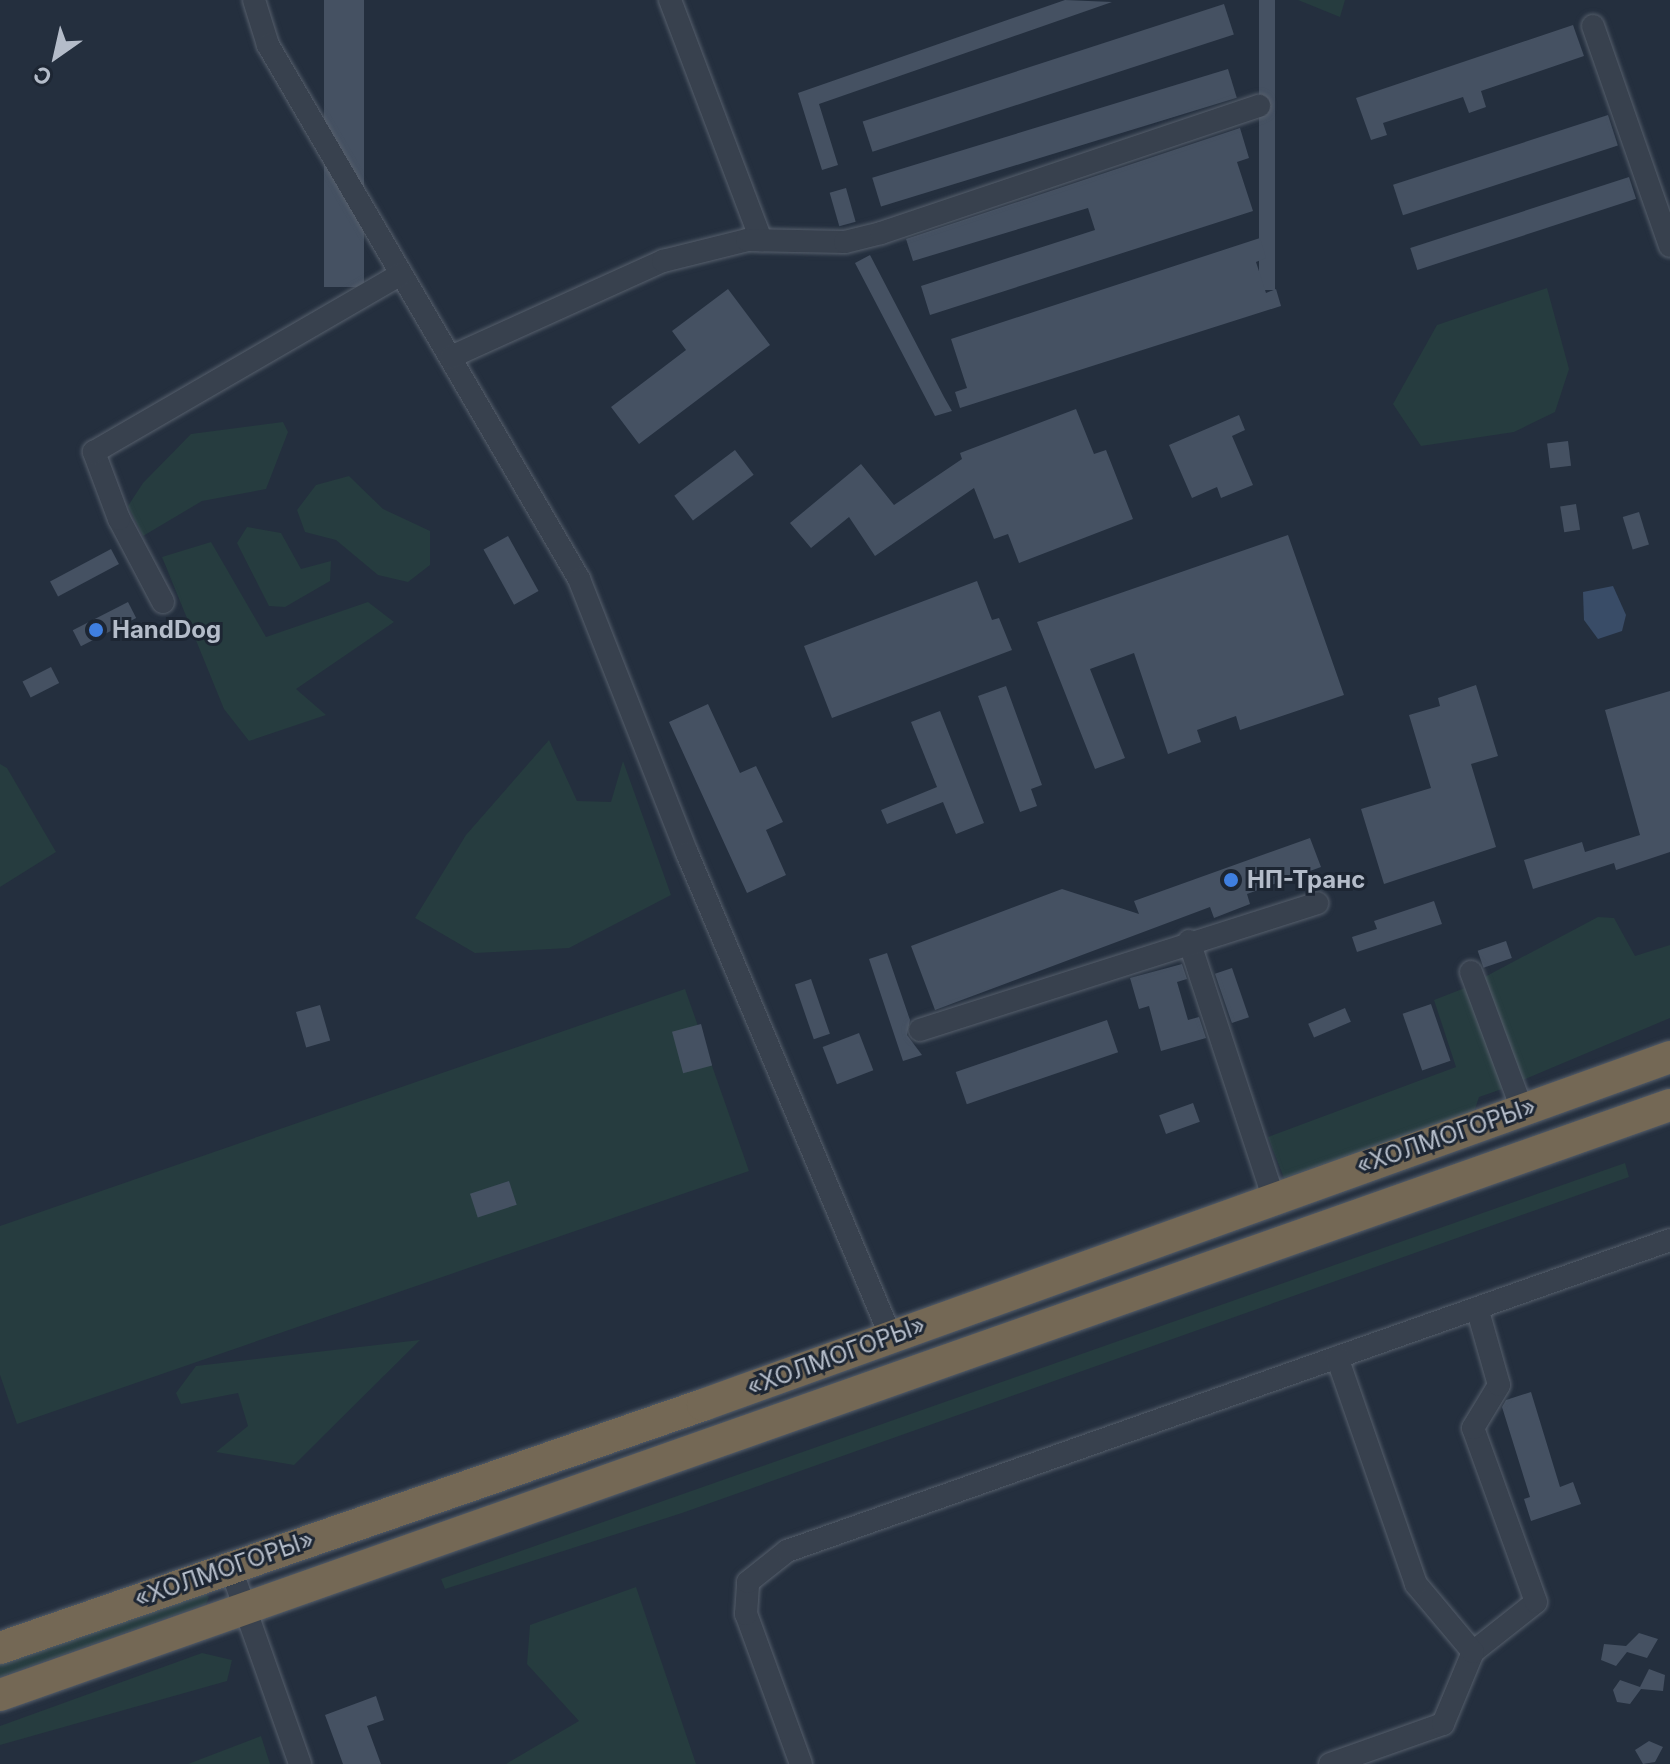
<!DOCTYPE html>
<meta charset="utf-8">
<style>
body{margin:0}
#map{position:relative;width:1670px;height:1764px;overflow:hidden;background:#242f3e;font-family:Inter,sans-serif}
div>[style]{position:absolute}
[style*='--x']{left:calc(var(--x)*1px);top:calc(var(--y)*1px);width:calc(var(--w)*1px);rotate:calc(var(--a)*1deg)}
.green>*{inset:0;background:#263c3f}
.water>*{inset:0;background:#394c67}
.building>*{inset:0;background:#455162;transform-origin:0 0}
.roads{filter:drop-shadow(0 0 2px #565f6c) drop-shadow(0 0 2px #565f6c)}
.minor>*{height:22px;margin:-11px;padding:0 11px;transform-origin:11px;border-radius:11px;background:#38414e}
.highway>*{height:32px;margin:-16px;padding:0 16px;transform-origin:16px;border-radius:16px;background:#746855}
.dots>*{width:22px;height:22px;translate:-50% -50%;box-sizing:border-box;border:4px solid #1d2633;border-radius:50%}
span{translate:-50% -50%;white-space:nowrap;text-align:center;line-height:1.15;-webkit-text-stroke:6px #1d2633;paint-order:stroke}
.poi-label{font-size:24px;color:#b4bcc9;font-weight:700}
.left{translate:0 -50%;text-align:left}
.street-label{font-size:24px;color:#b4bcc9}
.north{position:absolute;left:16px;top:16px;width:80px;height:80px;-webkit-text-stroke:6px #1d2633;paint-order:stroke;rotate:214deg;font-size:22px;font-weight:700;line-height:32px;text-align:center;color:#b4bcc9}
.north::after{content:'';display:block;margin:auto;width:28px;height:36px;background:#b4bcc9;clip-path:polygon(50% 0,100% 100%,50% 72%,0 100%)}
</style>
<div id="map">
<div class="green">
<div style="clip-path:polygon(1298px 0,1345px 0,1340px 17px)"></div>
<div style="clip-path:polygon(1547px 288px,1569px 369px,1555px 412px,1514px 432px,1421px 446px,1393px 404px,1437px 325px)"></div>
<div style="clip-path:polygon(283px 422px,288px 432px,266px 489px,202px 501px,143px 536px,128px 506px,143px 483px,191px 434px)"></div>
<div style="clip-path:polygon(349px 476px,383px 509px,430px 531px,430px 565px,408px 582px,378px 575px,336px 540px,305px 532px,297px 510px,316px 485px)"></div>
<div style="clip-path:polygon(247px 527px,281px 533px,301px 569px,331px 561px,330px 581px,285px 607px,269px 606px,237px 543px)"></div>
<div style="clip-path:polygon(211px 542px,266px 637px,368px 602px,394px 622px,296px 689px,326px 715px,249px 741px,224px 709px,162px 557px)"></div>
<div style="clip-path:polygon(549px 740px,577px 801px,611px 802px,623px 761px,671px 895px,569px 948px,475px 953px,415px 918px,466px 835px)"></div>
<div style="clip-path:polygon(0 764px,7px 768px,56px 852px,0 887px)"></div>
<div style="clip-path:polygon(1598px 917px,1614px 918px,1635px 956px,1670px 945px,1670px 1018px,1518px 1082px,1479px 980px)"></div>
<div style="clip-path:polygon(1470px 986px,1508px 1087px,1479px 1097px,1474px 1112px,1284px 1178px,1268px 1137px,1456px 1067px,1434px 1000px)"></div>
<div style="clip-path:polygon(685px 989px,749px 1171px,17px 1424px,0 1375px,0 1226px)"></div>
<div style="clip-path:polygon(1625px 1163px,1629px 1177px,682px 1513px,445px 1589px,441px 1579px)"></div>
<div style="clip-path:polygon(420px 1340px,294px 1465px,216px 1452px,248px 1426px,238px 1393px,181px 1404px,176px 1393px,196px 1366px)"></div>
<div style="clip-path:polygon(636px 1587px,696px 1764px,506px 1764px,579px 1721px,527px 1664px,530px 1625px)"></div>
<div style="clip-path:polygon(201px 1591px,209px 1597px,206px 1604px,0 1677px,0 1663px)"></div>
<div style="clip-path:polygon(202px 1653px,232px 1660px,227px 1681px,0 1745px,0 1726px)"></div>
<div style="clip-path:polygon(261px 1736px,270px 1764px,188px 1764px)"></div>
</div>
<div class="water">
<div style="clip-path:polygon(1613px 586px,1626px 615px,1622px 631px,1598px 639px,1584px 620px,1583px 592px)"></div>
</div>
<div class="building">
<div style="left:324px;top:0;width:40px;height:287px"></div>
<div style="clip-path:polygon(1065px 0,1112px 2px,819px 104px,838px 165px,822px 170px,798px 93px)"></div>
<div style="left:1259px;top:0;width:16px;height:290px"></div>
<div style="left:1224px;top:4px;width:32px;height:380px;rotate:72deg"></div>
<div style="clip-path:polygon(1573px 25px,1584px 56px,1481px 91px,1486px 107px,1469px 113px,1463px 97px,1383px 123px,1387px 135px,1371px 140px,1356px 98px)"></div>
<div style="left:1228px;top:69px;width:30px;height:372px;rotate:73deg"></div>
<div style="left:1608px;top:115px;width:32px;height:226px;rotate:72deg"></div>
<div style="clip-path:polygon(1240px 128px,1249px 158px,1237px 162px,1253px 211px,930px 315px,921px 286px,1095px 230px,1088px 208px,913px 261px,906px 239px)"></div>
<div style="left:1629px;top:177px;width:23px;height:230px;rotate:72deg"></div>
<div style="left:846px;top:188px;width:35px;height:17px;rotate:74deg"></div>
<div style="clip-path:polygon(1260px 238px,1266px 258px,1256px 262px,1266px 293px,1276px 289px,1281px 306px,960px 408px,955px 392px,967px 388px,951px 339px)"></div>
<div style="clip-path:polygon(870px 255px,944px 397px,952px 411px,935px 416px,855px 263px)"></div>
<div style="clip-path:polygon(728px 289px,770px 345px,639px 444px,611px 407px,686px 350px,672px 331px)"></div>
<div style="clip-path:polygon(1076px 409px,1094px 454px,1106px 450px,1133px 519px,1019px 563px,1008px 534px,994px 539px,974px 488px,875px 556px,849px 517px,811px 548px,790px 523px,861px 464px,894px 505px,962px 459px,960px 453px)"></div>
<div style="clip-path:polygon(1239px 415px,1245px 430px,1232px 436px,1253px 485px,1221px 498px,1217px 487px,1192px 498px,1169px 445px)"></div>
<div style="left:1568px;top:441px;width:25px;height:21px;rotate:83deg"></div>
<div style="left:735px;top:450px;width:31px;height:76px;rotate:53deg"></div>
<div style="left:1576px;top:504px;width:26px;height:16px;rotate:81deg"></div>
<div style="left:1639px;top:512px;width:34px;height:17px;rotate:73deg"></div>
<div style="clip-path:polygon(1288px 535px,1344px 695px,1240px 730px,1236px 716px,1197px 730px,1201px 742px,1168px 754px,1134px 653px,1090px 669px,1125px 758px,1095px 769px,1037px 622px)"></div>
<div style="left:508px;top:536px;width:63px;height:28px;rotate:61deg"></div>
<div style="left:111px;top:549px;width:17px;height:69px;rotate:62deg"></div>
<div style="clip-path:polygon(977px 581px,992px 620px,999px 618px,1012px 650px,832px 718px,804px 646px)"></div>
<div style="left:128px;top:602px;width:18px;height:62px;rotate:63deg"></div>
<div style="left:51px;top:667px;width:18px;height:32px;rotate:63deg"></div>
<div style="clip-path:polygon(1476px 685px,1498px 756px,1471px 764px,1496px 847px,1384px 884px,1361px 809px,1431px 788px,1409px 715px,1440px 706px,1438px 698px)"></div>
<div style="clip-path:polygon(1006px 686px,1042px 785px,1031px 789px,1037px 806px,1020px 812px,978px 696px)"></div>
<div style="clip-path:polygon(1670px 691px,1670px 852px,1616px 870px,1614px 863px,1533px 889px,1524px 860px,1582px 842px,1585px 852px,1640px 835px,1605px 710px)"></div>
<div style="clip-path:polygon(708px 704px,740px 773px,756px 766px,783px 822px,766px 830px,786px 875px,747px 893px,669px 722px)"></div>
<div style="clip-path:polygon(940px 711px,984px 823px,956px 834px,943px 802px,887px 824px,881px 810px,937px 787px,911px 722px)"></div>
<div style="clip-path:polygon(1310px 838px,1321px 867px,1247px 894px,1250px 904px,1214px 918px,1210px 907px,935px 1010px,911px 946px,1062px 889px,1139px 914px,1134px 901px)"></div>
<div style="clip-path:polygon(1434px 901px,1442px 924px,1357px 952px,1352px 937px,1377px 929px,1374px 921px)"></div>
<div style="left:1506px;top:941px;width:18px;height:30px;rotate:71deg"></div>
<div style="clip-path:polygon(887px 953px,910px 1020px,907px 1035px,922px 1055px,903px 1061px,869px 959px)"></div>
<div style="clip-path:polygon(1182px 964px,1187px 979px,1177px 982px,1188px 1020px,1199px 1017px,1206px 1038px,1161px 1051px,1149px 1006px,1139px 1009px,1130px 978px)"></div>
<div style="left:1232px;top:968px;width:52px;height:18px;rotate:71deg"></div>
<div style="left:811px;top:979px;width:58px;height:17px;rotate:71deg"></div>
<div style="left:1431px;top:1004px;width:60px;height:30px;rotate:71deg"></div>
<div style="left:320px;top:1005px;width:37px;height:25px;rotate:74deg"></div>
<div style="left:1345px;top:1008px;width:15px;height:40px;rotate:67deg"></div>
<div style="left:1107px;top:1020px;width:34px;height:160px;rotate:71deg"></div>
<div style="left:701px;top:1024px;width:43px;height:30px;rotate:75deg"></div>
<div style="left:859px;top:1033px;width:40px;height:39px;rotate:69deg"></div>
<div style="left:1193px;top:1103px;width:20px;height:36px;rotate:70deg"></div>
<div style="left:509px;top:1181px;width:25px;height:41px;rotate:72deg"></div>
<div style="clip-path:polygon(1531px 1392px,1560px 1487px,1573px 1482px,1581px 1504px,1531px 1521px,1524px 1499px,1530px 1497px,1502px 1407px,1506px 1400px)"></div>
<div style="clip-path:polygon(1639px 1633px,1658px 1639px,1647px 1658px,1627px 1652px,1616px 1666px,1601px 1660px,1604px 1644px,1626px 1646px)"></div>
<div style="clip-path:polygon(1649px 1669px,1665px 1675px,1663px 1691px,1641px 1689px,1630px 1704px,1617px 1702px,1613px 1690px,1620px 1680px,1640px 1687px)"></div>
<div style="clip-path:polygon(376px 1696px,384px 1720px,367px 1726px,381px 1764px,343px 1764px,325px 1715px)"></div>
<div style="clip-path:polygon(1649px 1741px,1663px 1747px,1655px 1762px,1643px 1764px,1635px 1750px)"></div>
</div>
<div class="roads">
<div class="minor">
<div style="--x:254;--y:0;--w:47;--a:72.7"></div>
<div style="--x:268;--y:45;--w:618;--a:59.78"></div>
<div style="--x:579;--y:579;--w:295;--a:68.5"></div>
<div style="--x:687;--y:853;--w:525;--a:67.15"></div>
<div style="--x:670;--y:0;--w:257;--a:69.2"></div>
<div style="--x:1593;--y:26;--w:233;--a:70.7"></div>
<div style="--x:451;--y:357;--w:233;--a:-24.4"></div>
<div style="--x:663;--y:261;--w:87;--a:-14"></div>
<div style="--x:747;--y:240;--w:98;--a:1.2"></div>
<div style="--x:845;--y:242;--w:37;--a:-14"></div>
<div style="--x:881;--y:233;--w:399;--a:-18.6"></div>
<div style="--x:163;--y:602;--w:94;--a:-117.9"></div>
<div style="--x:119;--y:519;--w:72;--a:-110.5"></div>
<div style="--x:94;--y:452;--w:355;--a:-30.1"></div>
<div style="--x:1189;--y:941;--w:269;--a:71.8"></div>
<div style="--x:1471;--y:972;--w:146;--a:69.6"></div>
<div style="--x:920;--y:1030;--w:417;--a:-17.7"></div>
<div style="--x:230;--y:1566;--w:210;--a:70.5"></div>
<div style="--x:1473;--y:1652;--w:80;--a:-38.4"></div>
<div style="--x:1536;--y:1602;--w:185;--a:-109.9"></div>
<div style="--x:1473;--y:1428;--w:50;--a:-58.8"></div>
<div style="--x:1499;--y:1385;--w:80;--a:-105.9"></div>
<div style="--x:801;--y:1764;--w:160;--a:-110.1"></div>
<div style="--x:746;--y:1614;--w:32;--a:-86"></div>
<div style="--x:748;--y:1582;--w:50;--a:-38.5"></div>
<div style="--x:787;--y:1551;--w:936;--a:-19.4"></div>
<div style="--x:1330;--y:1764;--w:120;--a:-19.5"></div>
<div style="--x:1443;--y:1724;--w:78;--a:-67.4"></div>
<div style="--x:1473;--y:1652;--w:89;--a:-130"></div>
<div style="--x:1416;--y:1584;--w:240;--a:-109.2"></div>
</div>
<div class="highway">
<div style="--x:0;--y:1648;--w:744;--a:-19.07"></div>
<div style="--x:703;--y:1405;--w:1028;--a:-19.79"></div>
<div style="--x:0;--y:1695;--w:1771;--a:-19.46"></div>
</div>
</div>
<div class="dots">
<div style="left:96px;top:630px;background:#3f7fe0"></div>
<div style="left:1231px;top:880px;background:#3f7fe0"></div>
</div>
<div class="poi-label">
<span class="left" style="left:112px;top:630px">HandDog</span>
<span class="left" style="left:1247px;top:880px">НП-Транс</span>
</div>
<div class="street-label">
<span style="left:1446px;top:1136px;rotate:-19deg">«ХОЛМОГОРЫ»</span>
<span style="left:836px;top:1356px;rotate:-20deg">«ХОЛМОГОРЫ»</span>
<span style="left:224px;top:1569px;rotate:-19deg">«ХОЛМОГОРЫ»</span>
</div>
<div class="north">С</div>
</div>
